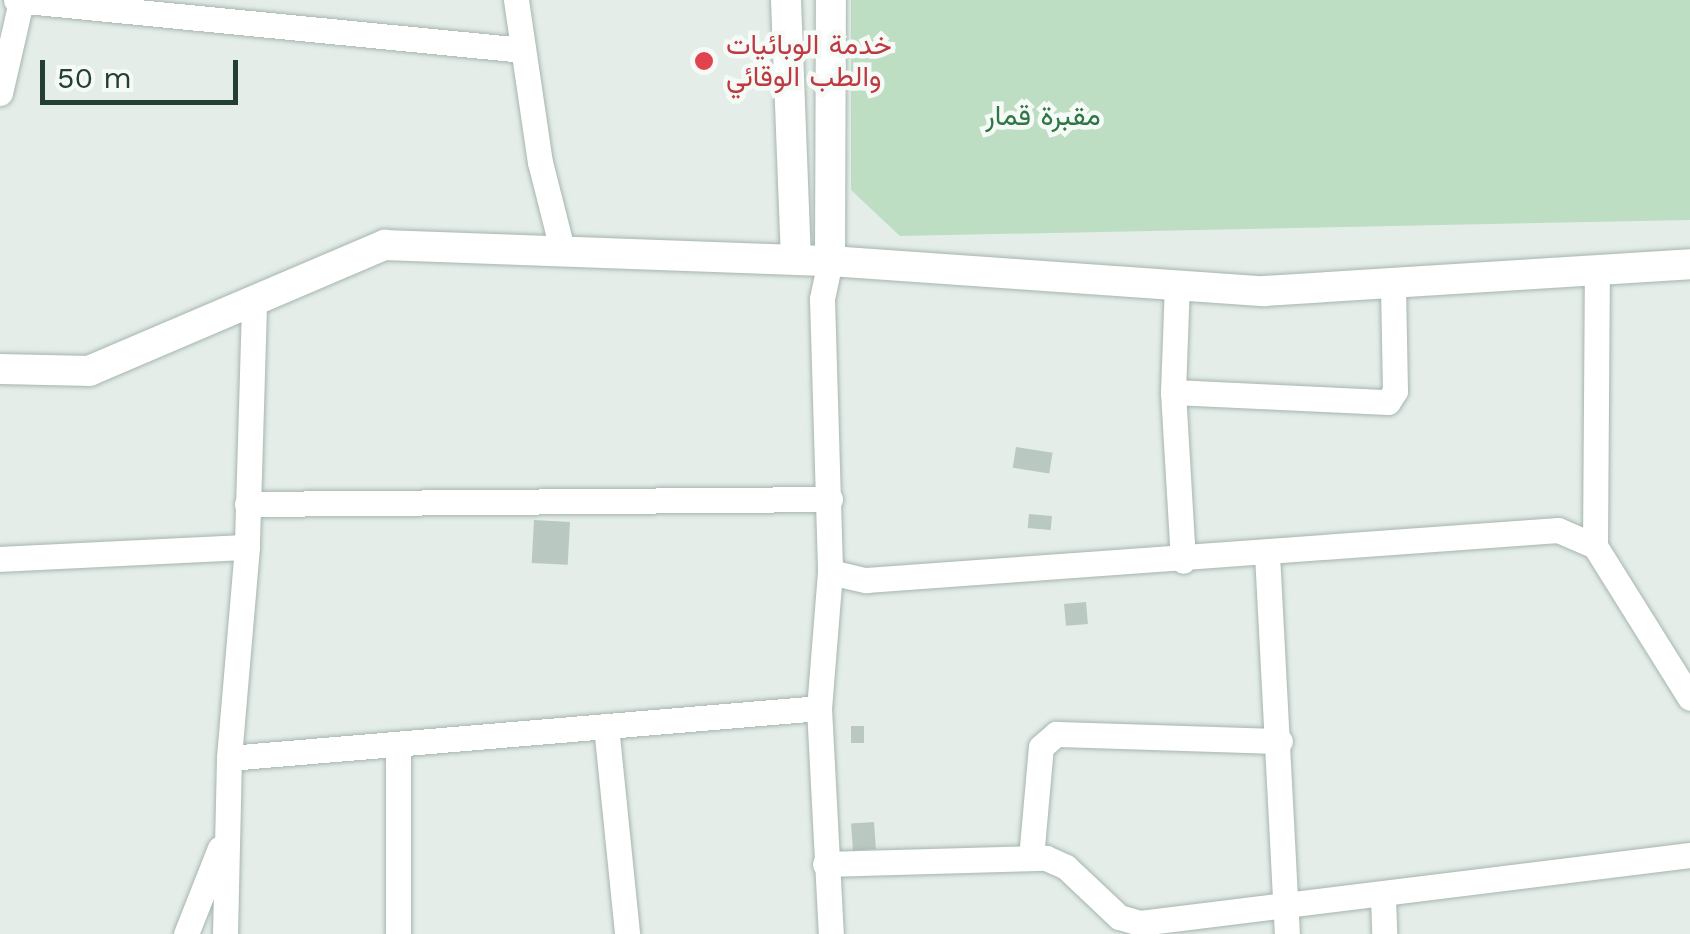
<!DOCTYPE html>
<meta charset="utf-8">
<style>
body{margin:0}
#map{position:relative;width:1690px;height:934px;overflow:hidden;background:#e4ede8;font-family:"Work Sans",Vazirmatn,sans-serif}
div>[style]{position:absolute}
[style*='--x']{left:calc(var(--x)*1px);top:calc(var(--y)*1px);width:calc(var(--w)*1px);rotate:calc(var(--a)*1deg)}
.green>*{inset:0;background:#bddec3}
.building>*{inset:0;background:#b9c8c1;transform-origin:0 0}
.roads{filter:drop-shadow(0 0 2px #a6b5af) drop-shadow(0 0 2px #a6b5af)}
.street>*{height:25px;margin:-12.5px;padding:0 12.5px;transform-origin:12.5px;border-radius:12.5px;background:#fff}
.secondary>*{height:30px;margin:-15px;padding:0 15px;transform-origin:15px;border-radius:15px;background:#fff}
.dots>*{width:28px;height:28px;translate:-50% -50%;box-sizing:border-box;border:5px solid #f5faf7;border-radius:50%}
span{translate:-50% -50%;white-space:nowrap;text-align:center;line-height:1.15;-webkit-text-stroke:9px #f5faf7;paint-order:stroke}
.health-label{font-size:28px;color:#be3a42}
.left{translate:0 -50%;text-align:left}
.park-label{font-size:28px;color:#2e7644}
.scale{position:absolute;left:40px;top:60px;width:198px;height:45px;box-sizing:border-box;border:5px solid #233f35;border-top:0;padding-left:12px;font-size:30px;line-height:35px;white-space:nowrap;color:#233f35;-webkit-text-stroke:8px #f5faf7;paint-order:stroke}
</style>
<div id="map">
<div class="green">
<div style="clip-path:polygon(851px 0,1690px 0,1690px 220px,900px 236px,851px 190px)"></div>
</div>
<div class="building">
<div style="left:1016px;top:447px;width:37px;height:21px;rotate:9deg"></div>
<div style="left:1029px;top:514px;width:23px;height:14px;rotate:5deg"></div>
<div style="left:534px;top:520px;width:36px;height:43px;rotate:3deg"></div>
<div style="left:1086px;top:602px;width:22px;height:22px;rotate:85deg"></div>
<div style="left:851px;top:726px;width:13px;height:17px"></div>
<div style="left:874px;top:822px;width:27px;height:23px;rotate:86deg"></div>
</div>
<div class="roads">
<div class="street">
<div style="--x:16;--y:0;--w:509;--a:5.63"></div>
<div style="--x:516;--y:0;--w:164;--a:81.6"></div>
<div style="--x:540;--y:162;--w:90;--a:75.8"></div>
<div style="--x:0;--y:93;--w:94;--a:-77.1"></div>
<div style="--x:830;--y:261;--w:39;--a:102"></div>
<div style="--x:822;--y:299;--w:273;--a:88.3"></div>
<div style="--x:830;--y:572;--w:37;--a:13"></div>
<div style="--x:866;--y:580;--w:694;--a:-4.13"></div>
<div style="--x:1558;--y:530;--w:40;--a:23.4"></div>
<div style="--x:1595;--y:546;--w:179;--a:58"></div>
<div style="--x:1177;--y:283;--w:109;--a:92.1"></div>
<div style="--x:1173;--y:392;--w:169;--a:86.6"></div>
<div style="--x:254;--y:306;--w:241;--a:91.7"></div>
<div style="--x:247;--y:547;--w:212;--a:94.9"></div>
<div style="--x:229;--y:758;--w:592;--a:-4.84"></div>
<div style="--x:1173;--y:392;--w:215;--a:2.7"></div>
<div style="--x:1388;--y:402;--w:13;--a:-58"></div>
<div style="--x:1395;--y:391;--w:107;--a:-91.1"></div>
<div style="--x:247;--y:504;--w:583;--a:-0.49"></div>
<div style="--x:1595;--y:546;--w:273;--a:-89.6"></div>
<div style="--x:1267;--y:554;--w:381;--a:87"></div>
<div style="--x:0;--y:559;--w:247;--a:-2.8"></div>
<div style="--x:830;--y:572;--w:136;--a:94.6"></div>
<div style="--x:819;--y:708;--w:226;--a:87"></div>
<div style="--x:606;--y:726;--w:209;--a:84.2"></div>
<div style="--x:1031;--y:858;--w:111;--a:-84.9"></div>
<div style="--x:1041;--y:747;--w:20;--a:-41"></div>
<div style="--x:1056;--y:734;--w:224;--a:1.8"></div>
<div style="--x:825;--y:864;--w:221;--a:-1.6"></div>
<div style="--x:1046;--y:858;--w:22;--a:24"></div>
<div style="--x:1066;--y:867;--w:73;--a:43.3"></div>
<div style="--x:1119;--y:917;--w:22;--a:16"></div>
<div style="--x:1140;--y:923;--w:554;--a:-7.05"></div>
<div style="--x:1383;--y:897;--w:37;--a:88"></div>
<div style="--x:186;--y:934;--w:92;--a:-68.4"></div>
<div style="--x:225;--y:934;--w:176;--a:-88.7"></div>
<div style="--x:398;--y:934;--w:190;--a:-90"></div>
</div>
<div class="secondary">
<div style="--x:786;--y:0;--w:260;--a:87.8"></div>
<div style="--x:830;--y:261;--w:261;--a:-89.8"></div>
<div style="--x:0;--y:369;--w:89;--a:1.3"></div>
<div style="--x:89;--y:371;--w:322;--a:-23.1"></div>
<div style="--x:385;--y:245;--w:445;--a:2.1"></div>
<div style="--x:830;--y:261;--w:435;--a:4"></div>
<div style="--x:1264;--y:291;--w:427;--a:-3.6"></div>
</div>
</div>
<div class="dots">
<div style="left:704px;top:61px;background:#e0444e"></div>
</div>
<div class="health-label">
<span class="left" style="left:726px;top:61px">خدمة الوبائيات<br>والطب الوقائي</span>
</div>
<div class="park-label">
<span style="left:1043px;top:116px">مقبرة قمار</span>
</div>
<div class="scale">50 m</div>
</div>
